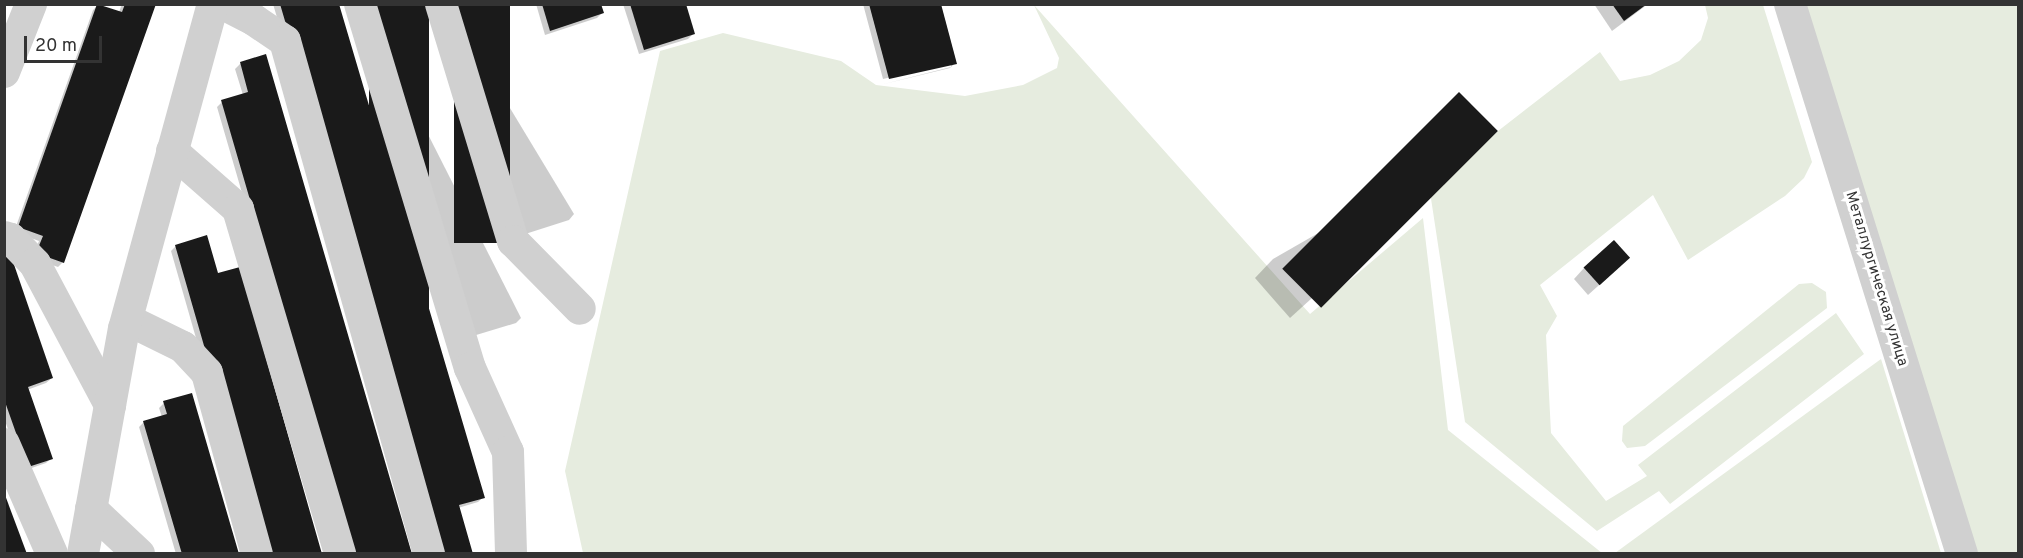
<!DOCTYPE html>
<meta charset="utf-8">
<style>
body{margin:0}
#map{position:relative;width:2023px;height:558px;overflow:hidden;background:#fff;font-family:Overpass,sans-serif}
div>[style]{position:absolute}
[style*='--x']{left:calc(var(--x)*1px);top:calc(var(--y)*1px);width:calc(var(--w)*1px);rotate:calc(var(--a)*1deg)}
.green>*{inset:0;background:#e6ecdf}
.shadow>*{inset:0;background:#0003}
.building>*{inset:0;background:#1a1a1a;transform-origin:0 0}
.minor>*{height:32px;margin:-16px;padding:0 16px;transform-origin:16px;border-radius:16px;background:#d0d0d0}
span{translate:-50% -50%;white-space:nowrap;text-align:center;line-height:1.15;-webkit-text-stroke:6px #fff;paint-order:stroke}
.street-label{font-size:15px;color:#333}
.frame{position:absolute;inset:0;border:6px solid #333;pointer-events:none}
.scale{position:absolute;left:24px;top:36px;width:78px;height:27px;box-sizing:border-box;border:3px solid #333;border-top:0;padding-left:8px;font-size:18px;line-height:21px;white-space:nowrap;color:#333;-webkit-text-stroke:4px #fff;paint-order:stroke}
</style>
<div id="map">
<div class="green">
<div style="clip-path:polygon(1034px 5px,1310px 314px,1423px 218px,1448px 430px,1602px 553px,583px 553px,565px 471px,660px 51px,723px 33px,841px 61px,876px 85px,965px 96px,1023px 85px,1057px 68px,1059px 58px)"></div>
<div style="clip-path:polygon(1705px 5px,1763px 5px,1812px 162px,1804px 178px,1785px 196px,1688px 260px,1653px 195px,1540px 285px,1557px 316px,1546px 335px,1551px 433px,1606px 501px,1647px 476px,1638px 465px,1836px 313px,1864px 354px,1670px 504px,1659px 491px,1597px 531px,1465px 422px,1430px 192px,1498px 131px,1600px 52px,1620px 81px,1650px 75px,1679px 61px,1701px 40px,1708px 18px)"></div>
<div style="clip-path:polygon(1803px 5px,2018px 5px,2018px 553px,1977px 553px)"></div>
<div style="clip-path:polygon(1812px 283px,1826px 292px,1827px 308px,1645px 446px,1627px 448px,1622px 441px,1623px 426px,1799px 284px)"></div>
<div style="clip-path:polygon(1881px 359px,1941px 553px,1615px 553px)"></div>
</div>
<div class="shadow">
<div style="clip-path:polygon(122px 4px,155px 5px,63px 262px,58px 267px,32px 258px,39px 241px,14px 232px,93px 10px,98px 5px,119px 12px)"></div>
<div style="clip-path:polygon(273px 4px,338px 4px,483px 497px,478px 502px,458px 508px,436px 554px)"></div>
<div style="clip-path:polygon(362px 4px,521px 318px,516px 323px,463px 339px)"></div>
<div style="clip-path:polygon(447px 4px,574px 214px,569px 220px,519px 236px)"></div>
<div style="clip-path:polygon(536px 4px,599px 4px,602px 13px,597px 18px,545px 35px)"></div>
<div style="clip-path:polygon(623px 4px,684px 4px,693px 34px,688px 39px,639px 54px)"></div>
<div style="clip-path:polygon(863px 4px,939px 4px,955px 63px,950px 68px,884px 84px,951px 67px,951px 63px,883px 79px)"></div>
<div style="clip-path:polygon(1594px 4px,1648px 4px,1612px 31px)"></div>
<div style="clip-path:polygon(265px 56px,347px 554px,217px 107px,222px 102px,243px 95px,235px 69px,240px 64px)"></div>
<div style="clip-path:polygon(1496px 131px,1290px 318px,1255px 278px,1273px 259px)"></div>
<div style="clip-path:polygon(206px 237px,258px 554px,171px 251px,176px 246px)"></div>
<div style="clip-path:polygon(4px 253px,52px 378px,46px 383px,27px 390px,51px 458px,46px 463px,23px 471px,4px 418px)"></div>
<div style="clip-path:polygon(1584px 268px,1617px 269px,1588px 295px,1574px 279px)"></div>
<div style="clip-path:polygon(164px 403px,237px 554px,176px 554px,139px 427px,144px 422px,162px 417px,159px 408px)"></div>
</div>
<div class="building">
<div style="clip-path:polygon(97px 4px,122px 12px,125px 4px,156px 4px,64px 263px,36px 253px,43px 236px,18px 227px)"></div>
<div style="clip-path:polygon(280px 4px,339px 4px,485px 498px,459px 505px,473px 554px,442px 554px)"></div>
<div style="left:369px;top:4px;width:60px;height:345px"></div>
<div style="left:454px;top:4px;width:56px;height:239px"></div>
<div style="clip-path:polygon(542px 4px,601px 4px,604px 13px,550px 31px)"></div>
<div style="clip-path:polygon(630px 4px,686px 4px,695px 34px,644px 50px)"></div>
<div style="clip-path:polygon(869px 4px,941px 4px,957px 64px,889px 79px)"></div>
<div style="clip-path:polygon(1612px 4px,1647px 4px,1624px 21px)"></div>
<div style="clip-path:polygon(266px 54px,412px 554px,353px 554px,221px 100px,248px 92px,240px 62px)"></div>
<div style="left:1459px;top:92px;width:55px;height:250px;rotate:45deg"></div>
<div style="clip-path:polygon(207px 235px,218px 273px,240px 267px,322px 554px,264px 554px,175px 245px)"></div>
<div style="left:1614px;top:240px;width:24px;height:41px;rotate:48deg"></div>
<div style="clip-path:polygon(9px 250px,53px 378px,28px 387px,53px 459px,28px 467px,4px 399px,4px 252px)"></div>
<div style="clip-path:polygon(192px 393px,239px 554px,182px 554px,143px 421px,167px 414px,163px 401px)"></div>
<div style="clip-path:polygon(4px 495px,5px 495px,27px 554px,4px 554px)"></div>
</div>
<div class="minor">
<div style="--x:223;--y:4;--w:35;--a:27"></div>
<div style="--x:254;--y:20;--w:37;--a:34"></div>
<div style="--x:285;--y:41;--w:533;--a:74.32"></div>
<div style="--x:360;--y:4;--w:380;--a:73.2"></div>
<div style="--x:470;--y:368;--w:92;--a:65.7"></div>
<div style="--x:508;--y:452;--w:102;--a:88.3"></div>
<div style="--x:441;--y:4;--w:248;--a:73.1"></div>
<div style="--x:513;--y:241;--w:95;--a:45.4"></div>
<div style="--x:1790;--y:4;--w:576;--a:72.63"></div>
<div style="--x:4;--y:72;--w:73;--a:-68.3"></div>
<div style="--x:172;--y:151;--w:88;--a:41.3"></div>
<div style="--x:238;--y:209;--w:360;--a:73.5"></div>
<div style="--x:4;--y:237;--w:7;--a:16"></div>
<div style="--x:11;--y:239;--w:35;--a:46"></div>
<div style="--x:35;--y:264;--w:160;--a:62"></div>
<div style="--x:128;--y:320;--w:61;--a:26.1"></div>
<div style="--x:183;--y:347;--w:35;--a:47"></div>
<div style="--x:207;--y:373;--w:188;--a:74.6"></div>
<div style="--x:4;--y:444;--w:120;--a:66.4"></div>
<div style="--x:91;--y:509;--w:66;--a:43.2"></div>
<div style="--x:83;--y:554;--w:229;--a:-79.7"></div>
<div style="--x:124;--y:329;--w:337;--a:-74.7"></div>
</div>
<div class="street-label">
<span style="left:1876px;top:279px;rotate:73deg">Металлургическая улица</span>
</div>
<div class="frame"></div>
<div class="scale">20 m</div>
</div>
